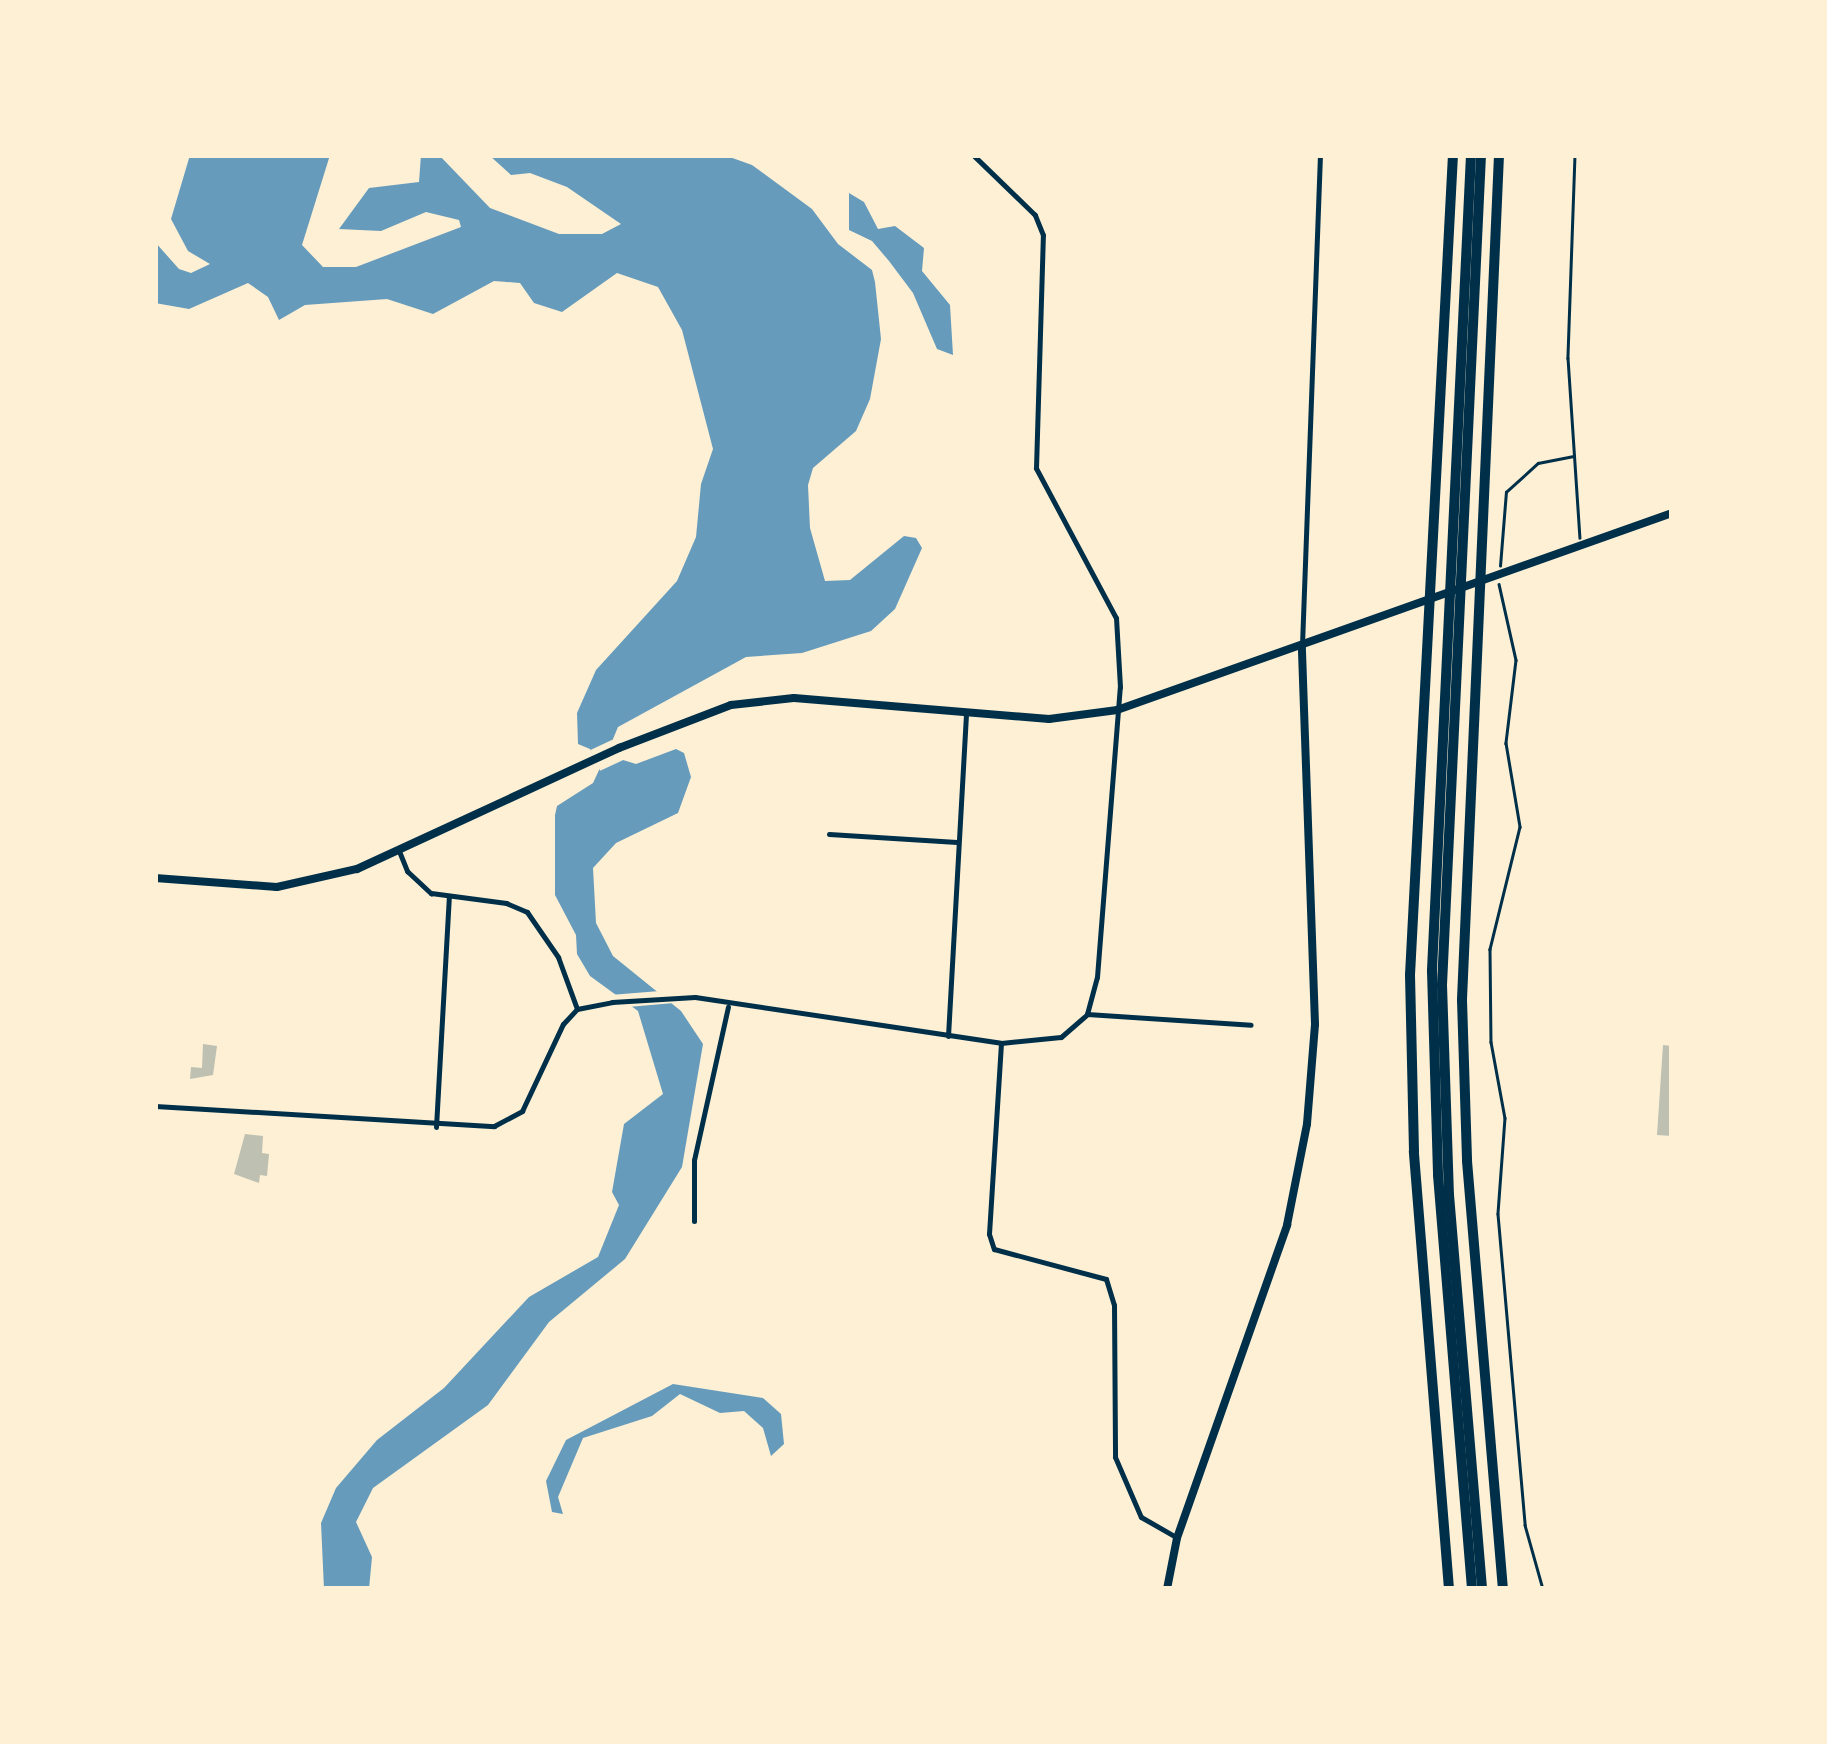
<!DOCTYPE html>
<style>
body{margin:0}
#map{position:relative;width:1827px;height:1744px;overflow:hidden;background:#fdf0d5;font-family:"Roboto Serif",serif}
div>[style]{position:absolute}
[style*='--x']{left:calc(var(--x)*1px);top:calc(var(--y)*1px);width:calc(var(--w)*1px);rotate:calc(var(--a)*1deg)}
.water>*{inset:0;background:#669bbc}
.pier>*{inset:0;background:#fdf0d5;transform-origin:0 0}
.building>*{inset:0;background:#bec0b2}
.path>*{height:2.5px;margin:-1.25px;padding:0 1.25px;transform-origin:1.25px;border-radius:1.25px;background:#003049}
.minor>*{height:5px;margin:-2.5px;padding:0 2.5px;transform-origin:2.5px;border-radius:2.5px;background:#003049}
.secondary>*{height:8px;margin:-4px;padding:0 4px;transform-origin:4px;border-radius:4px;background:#003049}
.motorway>*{height:10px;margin:-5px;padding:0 5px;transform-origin:5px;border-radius:5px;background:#003049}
span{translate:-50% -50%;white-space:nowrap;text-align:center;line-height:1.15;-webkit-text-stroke:10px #fdf0d5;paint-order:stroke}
.frame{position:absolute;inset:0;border:158px solid #fdf0d5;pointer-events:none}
</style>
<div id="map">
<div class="water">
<div style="clip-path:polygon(190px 155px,330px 155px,302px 245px,323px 267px,356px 267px,461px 227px,459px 220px,426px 212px,381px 231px,339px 229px,369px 188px,419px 182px,421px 155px,439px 155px,490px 208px,559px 234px,602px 234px,621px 224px,567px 187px,530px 173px,511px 175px,489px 155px,724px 155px,752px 165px,812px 209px,838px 244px,872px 270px,875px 282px,881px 339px,870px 399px,856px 431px,813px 468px,808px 485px,810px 528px,825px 581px,850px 580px,904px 536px,916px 538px,922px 548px,895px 609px,871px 631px,802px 653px,746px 657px,618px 727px,613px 739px,623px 760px,636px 764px,676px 749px,684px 753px,691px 777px,678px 813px,616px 843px,593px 868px,596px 923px,613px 956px,681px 1011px,703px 1044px,682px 1167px,625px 1259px,549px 1322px,488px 1405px,373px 1488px,356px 1522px,372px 1557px,369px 1589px,324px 1589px,321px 1523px,336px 1488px,377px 1440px,444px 1388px,529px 1297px,598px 1257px,619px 1205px,612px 1192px,624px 1124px,663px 1094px,638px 1011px,590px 976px,577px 954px,576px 935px,555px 895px,555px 815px,557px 806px,593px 783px,600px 768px,590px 749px,578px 744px,577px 713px,596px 670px,677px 581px,696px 537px,701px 484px,713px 449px,682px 330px,658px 287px,617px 273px,562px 312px,534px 303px,520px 283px,494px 281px,433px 314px,387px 299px,305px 305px,279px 320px,268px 297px,248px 283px,189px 309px,155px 303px,155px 242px,179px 269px,191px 273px,210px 264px,188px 251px,171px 219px)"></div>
<div style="clip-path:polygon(849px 193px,864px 202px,878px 229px,895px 226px,924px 248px,922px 271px,950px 305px,953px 355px,937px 349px,913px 293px,889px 261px,872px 241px,849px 230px)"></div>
<div style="clip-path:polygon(673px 1384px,763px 1398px,781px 1414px,784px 1444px,771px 1456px,763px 1428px,744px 1411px,720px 1413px,680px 1394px,652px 1416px,583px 1438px,558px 1497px,563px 1514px,552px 1512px,546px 1481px,566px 1440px)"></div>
</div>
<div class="pier">
<div style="left:614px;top:739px;width:23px;height:26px;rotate:65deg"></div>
<div style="clip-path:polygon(660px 991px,674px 1003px,628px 1007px,610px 995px)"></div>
</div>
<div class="building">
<div style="clip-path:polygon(203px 1044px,217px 1046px,213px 1075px,190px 1079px,191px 1067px,202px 1068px)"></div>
<div style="clip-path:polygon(1663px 1045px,1672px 1046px,1672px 1136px,1657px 1135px)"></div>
<div style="clip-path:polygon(245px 1134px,263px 1136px,262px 1153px,269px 1154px,267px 1176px,260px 1175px,259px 1183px,234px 1174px)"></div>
</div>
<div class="path">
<div style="--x:1575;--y:155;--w:203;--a:92"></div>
<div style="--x:1568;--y:358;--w:180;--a:86.2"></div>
<div style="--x:1500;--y:566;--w:74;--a:-85.4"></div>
<div style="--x:1506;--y:492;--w:43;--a:-42.2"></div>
<div style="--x:1538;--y:463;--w:36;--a:-11"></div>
<div style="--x:1499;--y:584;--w:78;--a:77.4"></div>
<div style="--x:1516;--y:660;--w:84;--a:96.9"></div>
<div style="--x:1506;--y:743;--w:85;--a:80.5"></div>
<div style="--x:1520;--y:827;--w:126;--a:103.8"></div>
<div style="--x:1490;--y:949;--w:93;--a:89.4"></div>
<div style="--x:1491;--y:1042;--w:77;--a:79.6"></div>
<div style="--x:1505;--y:1118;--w:96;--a:94.2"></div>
<div style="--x:1498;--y:1214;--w:312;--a:85"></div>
<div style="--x:1525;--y:1525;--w:66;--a:74.3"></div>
</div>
<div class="minor">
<div style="--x:1302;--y:645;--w:490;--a:-87.9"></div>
<div style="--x:829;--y:834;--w:128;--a:3.6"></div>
<div style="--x:399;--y:851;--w:22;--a:68"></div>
<div style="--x:407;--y:871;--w:33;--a:43"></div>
<div style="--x:431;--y:893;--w:76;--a:7.6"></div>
<div style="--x:506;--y:903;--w:23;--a:23"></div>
<div style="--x:527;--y:912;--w:55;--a:55.4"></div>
<div style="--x:558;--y:957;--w:55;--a:69.9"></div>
<div style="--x:1087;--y:1014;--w:164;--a:3.8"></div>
<div style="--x:948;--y:1036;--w:324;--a:-86.8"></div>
<div style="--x:1001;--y:1043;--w:191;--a:93.6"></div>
<div style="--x:989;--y:1234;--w:16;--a:72"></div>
<div style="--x:994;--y:1249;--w:116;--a:15"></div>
<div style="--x:1106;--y:1279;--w:27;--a:73"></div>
<div style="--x:1114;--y:1305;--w:152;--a:89.6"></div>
<div style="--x:1115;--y:1457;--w:65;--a:66.6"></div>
<div style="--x:1141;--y:1517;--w:40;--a:29.7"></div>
<div style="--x:155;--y:1106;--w:340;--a:3.4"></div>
<div style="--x:494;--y:1126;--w:32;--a:-28"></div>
<div style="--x:522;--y:1111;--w:96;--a:-64.8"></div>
<div style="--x:563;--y:1024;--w:21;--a:-47"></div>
<div style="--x:577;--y:1009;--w:36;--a:-11"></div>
<div style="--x:612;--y:1002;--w:83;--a:-3.4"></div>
<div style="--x:695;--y:997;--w:309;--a:8.5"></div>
<div style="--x:1001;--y:1043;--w:60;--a:-5.7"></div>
<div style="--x:1061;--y:1037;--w:35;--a:-41"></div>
<div style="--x:1087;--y:1014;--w:38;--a:-75"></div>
<div style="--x:1097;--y:977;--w:291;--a:-85.5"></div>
<div style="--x:1120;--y:687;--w:69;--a:-93.3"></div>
<div style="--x:1116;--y:618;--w:170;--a:-118.1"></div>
<div style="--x:1036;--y:468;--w:233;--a:-88.3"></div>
<div style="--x:1043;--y:235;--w:22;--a:-112"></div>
<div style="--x:1035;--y:215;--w:86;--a:-135.9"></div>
<div style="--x:436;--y:1127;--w:230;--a:-86.8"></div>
<div style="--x:694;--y:1221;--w:61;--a:-90"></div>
<div style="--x:694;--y:1160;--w:157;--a:-77.5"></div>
</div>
<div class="secondary">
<div style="--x:155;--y:878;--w:122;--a:4.2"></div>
<div style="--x:277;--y:887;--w:82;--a:-12.7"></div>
<div style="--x:357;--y:869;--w:289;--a:-24.8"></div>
<div style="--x:619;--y:748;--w:120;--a:-21"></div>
<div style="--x:731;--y:705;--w:63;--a:-6.3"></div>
<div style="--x:794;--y:698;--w:256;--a:4.7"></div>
<div style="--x:1049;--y:719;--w:69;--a:-7.5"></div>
<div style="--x:1117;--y:710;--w:589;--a:-19.54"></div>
<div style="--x:1167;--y:1589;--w:52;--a:-78.9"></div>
<div style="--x:1177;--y:1538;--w:332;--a:-70.6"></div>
<div style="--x:1287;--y:1225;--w:103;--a:-78.8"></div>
<div style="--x:1307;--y:1124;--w:100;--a:-85.4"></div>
<div style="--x:1315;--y:1024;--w:379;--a:-92"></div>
</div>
<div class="motorway">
<div style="--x:1471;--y:155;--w:817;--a:92.74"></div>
<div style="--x:1432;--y:971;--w:204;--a:88.3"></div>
<div style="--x:1438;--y:1175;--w:415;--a:85.3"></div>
<div style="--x:1481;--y:155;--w:831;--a:92.69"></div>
<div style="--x:1442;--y:985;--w:210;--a:88.1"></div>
<div style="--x:1449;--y:1195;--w:395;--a:85.2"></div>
<div style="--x:1499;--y:155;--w:846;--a:92.51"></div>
<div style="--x:1462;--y:1000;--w:161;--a:88.2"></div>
<div style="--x:1467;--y:1161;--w:430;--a:85.2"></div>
<div style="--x:1449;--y:1589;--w:439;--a:-94.6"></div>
<div style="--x:1414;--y:1151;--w:176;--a:-91.3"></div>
<div style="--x:1410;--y:975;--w:821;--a:-87"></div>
</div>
<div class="frame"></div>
</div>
